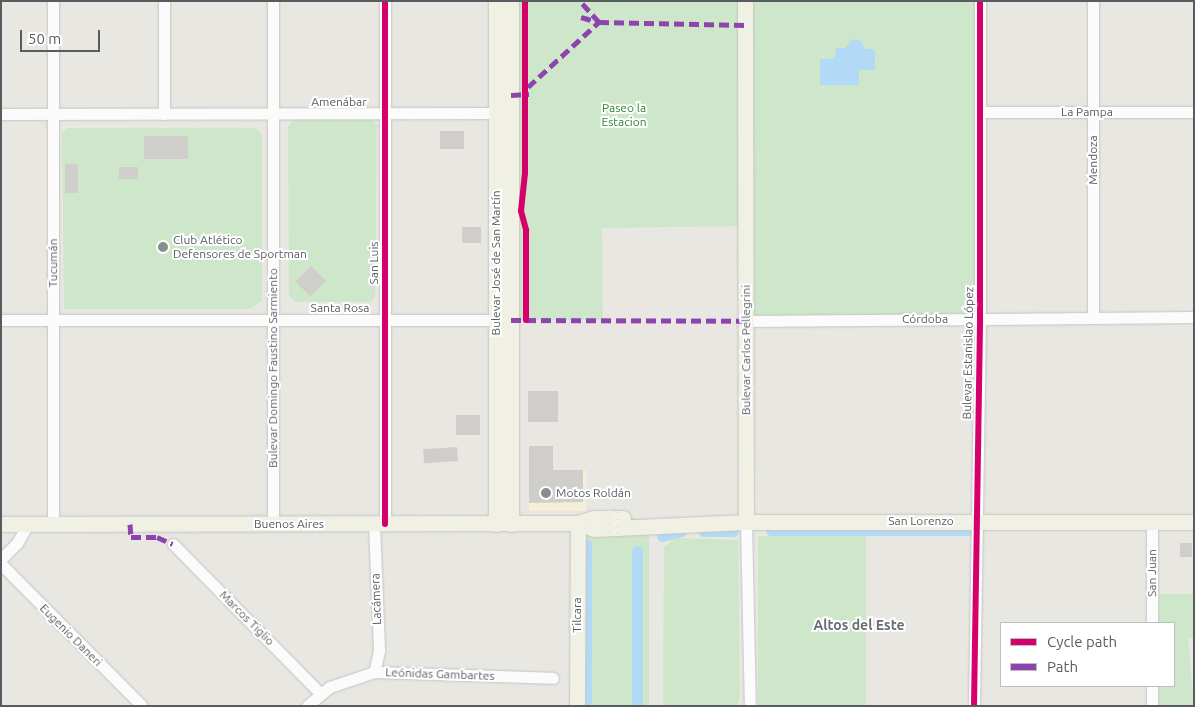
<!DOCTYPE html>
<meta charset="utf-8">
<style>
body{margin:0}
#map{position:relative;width:1195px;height:707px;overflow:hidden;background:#e8e7e2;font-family:Ubuntu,sans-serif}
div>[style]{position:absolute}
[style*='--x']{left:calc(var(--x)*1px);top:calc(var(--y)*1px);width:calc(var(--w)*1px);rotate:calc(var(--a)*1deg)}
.commercial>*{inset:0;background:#f5eed8;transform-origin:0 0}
.green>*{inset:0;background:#cee7ca;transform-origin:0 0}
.water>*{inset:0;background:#b2daf6}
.canal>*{height:11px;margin:-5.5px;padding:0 5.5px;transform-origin:5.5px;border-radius:5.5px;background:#b2daf6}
.building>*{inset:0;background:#cfcecb;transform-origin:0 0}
.roads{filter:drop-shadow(0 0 1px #c4c4c3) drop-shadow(0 0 1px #c4c4c3)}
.minor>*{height:11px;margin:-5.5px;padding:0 5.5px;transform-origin:5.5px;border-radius:5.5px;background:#fcfbfb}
.major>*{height:15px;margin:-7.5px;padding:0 7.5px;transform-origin:7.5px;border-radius:7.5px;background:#f1f0e5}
.rail>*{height:3px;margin-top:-1.5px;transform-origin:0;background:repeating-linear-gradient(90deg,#e1e1e0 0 1px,transparent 0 7px)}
.quiet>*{height:5px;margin-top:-2.5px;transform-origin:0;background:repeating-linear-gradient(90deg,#8e44ad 0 10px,transparent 0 15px)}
.cycleway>*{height:6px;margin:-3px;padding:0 3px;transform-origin:3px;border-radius:3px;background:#d6006c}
.dots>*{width:14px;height:14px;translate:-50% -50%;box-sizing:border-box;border:2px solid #fff;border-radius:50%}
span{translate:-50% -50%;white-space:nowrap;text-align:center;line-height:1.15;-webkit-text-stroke:4px #fff;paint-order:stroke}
.street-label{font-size:12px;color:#575c61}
.park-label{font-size:12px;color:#2d8430}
.poi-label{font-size:12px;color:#575c61}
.left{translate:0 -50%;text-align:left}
.neighbourhood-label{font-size:14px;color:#686e73;font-weight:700}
.frame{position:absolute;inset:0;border:2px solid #575c61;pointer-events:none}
.legend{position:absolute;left:1000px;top:622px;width:175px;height:65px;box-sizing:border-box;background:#fff;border:1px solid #bcbec0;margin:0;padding:6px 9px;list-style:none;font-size:15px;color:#575c61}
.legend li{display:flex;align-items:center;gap:10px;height:25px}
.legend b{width:25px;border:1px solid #bcbec0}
.scale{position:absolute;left:20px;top:30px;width:80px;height:22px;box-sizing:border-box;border:2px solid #575c61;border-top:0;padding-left:6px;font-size:15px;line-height:18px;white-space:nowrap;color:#575c61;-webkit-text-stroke:4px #fff;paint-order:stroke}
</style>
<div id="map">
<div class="commercial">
<div style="left:529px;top:470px;width:57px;height:41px"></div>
</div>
<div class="green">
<div style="clip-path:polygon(511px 1px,980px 1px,980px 319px,746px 321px,745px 226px,602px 228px,603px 320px,511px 320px)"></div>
<div style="clip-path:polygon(294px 120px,372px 120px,377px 124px,375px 297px,371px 302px,296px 302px,289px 296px,288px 127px)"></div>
<div style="clip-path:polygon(67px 128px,256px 128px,262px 135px,262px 301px,249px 309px,64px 309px,62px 133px)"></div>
<div style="clip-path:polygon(593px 518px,634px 518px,649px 524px,649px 706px,577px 706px,578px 523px)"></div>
<div style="left:866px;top:536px;width:170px;height:108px;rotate:90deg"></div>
<div style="clip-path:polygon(676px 538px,738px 540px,740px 697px,737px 706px,663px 706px,664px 547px)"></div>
<div style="clip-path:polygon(1159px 594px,1194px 594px,1194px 637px,1188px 638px,1194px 706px,1159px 706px,1159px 686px,1174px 686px,1174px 623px,1159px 623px)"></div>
</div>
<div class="water">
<div style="clip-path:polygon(853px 39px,861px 41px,865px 49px,875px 49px,875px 70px,859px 70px,859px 85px,820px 85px,820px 59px,835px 59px,836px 48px,845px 48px)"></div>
</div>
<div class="canal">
<div style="--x:771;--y:530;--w:197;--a:0"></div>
<div style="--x:704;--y:531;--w:29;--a:0"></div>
<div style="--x:662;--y:536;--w:20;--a:-15"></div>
<div style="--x:586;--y:544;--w:162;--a:90"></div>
<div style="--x:637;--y:706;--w:155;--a:-90"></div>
</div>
<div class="building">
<div style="left:440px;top:131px;width:24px;height:18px"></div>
<div style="left:144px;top:136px;width:44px;height:23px"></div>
<div style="left:65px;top:164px;width:13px;height:29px"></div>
<div style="left:119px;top:167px;width:19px;height:12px"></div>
<div style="left:462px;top:227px;width:19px;height:16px"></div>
<div style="left:311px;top:266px;width:21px;height:22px;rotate:45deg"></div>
<div style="left:528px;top:391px;width:30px;height:31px"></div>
<div style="left:456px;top:415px;width:24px;height:20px"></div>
<div style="clip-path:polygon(529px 446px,553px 446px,553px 470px,583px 470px,583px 502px,529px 503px)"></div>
<div style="left:457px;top:447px;width:14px;height:34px;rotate:86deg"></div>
<div style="left:1180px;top:543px;width:12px;height:14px"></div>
</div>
<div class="roads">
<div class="minor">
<div style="--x:273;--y:1;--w:523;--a:90"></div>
<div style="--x:1093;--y:1;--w:317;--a:90"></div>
<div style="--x:980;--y:112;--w:214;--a:0"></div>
<div style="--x:1;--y:114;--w:501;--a:-0.11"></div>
<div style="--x:164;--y:114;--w:113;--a:-90"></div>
<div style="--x:1;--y:320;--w:501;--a:0"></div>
<div style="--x:746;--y:321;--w:448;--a:-0.5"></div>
<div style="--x:746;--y:522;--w:184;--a:88.8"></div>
<div style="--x:1152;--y:522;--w:101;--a:90"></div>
<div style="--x:53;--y:524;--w:523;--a:-90"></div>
<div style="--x:374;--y:524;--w:127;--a:87.7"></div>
<div style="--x:379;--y:651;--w:22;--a:103"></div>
<div style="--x:385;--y:524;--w:523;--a:-90"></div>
<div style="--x:173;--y:544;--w:209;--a:45.4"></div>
<div style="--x:1;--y:559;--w:23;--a:-45"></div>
<div style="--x:17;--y:543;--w:22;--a:-60"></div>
<div style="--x:1;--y:564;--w:200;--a:45.2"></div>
<div style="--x:1152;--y:686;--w:20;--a:90"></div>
<div style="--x:307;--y:706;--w:30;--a:-40"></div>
<div style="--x:330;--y:687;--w:46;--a:-18.8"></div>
<div style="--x:374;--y:672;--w:179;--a:1.9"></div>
<div style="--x:974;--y:706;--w:387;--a:-89.1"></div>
<div style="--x:980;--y:319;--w:318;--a:-90"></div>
</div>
<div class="major">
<div style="--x:496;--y:1;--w:523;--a:90"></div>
<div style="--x:511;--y:1;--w:523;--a:90"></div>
<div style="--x:745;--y:1;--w:521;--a:89.89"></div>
<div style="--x:578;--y:523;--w:16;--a:-18"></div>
<div style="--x:593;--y:518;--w:30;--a:0"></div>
<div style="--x:1;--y:524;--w:577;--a:-0.1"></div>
<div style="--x:578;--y:523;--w:17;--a:21"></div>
<div style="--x:594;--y:529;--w:152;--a:-2.6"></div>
<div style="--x:746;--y:522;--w:448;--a:0"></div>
<div style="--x:577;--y:706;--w:183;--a:-89.7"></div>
</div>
</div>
<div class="rail">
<div style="--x:618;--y:1;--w:705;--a:90"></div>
<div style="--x:609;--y:706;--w:705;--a:-90"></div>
</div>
<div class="quiet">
<div style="--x:581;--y:17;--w:19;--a:16"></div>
<div style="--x:599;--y:22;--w:146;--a:1.2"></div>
<div style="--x:528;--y:87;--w:96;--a:-42.5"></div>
<div style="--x:599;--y:22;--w:28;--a:-132"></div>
<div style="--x:511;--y:95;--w:18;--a:-3"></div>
<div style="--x:511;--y:320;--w:235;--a:0.2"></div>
<div style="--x:130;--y:524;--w:13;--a:86"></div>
<div style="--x:131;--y:537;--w:26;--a:0"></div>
<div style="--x:157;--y:537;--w:17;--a:24"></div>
</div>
<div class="cycleway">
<div style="--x:525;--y:1;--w:172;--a:90"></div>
<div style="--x:525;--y:173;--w:38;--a:96"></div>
<div style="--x:521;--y:211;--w:20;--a:75"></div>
<div style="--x:526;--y:230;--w:90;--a:90"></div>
<div style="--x:385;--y:524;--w:523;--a:-90"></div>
<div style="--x:974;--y:706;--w:387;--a:-89.1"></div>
<div style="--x:980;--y:319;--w:318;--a:-90"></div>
</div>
<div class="dots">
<div style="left:163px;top:247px;background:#8a8d8e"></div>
<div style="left:546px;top:493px;background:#8a8d8e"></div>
</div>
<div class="street-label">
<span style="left:339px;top:102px">Amenábar</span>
<span style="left:1087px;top:112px">La Pampa</span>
<span style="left:1093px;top:160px;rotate:-90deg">Mendoza</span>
<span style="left:53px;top:263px;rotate:-90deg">Tucumán</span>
<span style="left:374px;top:263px;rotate:-90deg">San Luis</span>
<span style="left:496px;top:263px;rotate:-90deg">Bulevar José de San Martín</span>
<span style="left:340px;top:308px">Santa Rosa</span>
<span style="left:925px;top:319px">Córdoba</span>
<span style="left:746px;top:350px;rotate:-90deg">Bulevar Carlos Pellegrini</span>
<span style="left:968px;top:353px;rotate:-89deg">Bulevar Estanislao López</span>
<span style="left:273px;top:368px;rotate:-90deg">Bulevar Domingo Faustino Sarmiento</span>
<span style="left:921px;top:521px">San Lorenzo</span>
<span style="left:289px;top:524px">Buenos Aires</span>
<span style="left:1152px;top:573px;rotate:-90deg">San Juan</span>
<span style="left:376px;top:599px;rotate:-92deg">Lacámera</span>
<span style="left:577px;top:615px;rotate:-90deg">Tilcara</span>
<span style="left:247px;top:618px;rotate:45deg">Marcos Tiglio</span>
<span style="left:71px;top:635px;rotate:45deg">Eugenio Daneri</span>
<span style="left:440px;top:674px;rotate:2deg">Leónidas Gambartes</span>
</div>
<div class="park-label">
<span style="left:624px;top:115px">Paseo la<br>Estacion</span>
</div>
<div class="poi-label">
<span class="left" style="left:173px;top:247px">Club Atlético<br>Defensores de Sportman</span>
<span class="left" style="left:556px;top:493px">Motos Roldán</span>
</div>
<div class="neighbourhood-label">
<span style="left:859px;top:625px">Altos del Este</span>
</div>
<div class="frame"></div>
<ul class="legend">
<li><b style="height:6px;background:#d6006c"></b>Cycle path</li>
<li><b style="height:6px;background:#8e44ad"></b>Path</li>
</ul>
<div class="scale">50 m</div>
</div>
